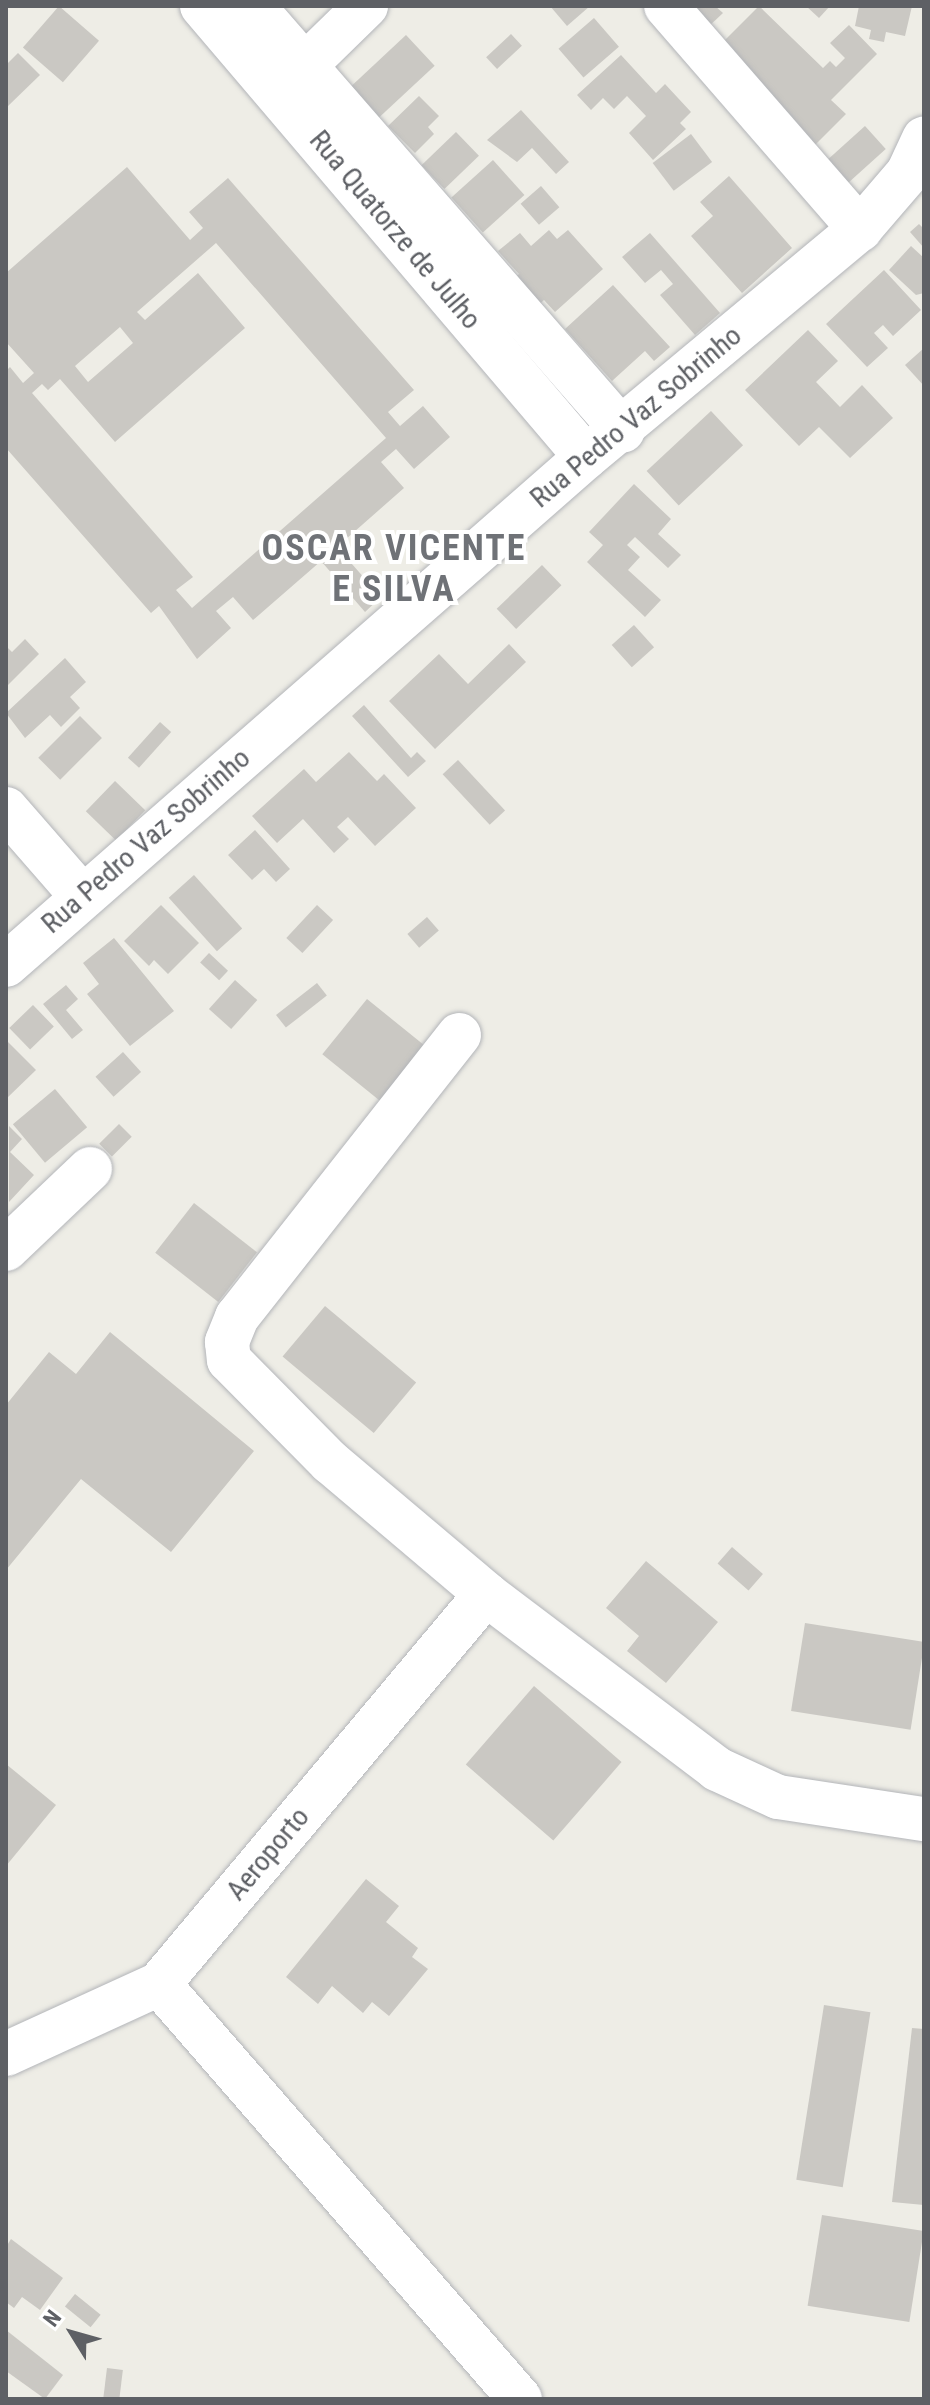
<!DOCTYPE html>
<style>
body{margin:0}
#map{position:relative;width:930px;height:2405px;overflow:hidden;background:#eeede6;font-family:"Roboto Condensed",sans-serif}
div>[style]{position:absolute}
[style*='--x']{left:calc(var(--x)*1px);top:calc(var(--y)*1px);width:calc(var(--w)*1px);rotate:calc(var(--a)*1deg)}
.building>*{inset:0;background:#cac8c3;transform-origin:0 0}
.roads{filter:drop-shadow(0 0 2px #b3b5b9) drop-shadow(0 0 2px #b3b5b9)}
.minor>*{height:44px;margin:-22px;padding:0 22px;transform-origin:22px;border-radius:22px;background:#fff}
span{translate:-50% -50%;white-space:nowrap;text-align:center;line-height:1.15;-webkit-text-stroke:8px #fff;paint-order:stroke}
.street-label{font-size:28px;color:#5e6065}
.district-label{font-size:36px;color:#6f7277;font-weight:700;letter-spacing:2px}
.frame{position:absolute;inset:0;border:8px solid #5e6065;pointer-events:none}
.north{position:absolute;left:32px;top:2293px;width:80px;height:80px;-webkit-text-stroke:6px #fff;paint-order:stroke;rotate:307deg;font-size:22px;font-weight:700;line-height:32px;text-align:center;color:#5e6065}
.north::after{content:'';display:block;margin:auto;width:28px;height:36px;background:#5e6065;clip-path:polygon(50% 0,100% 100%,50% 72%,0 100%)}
</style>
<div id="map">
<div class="building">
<div style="left:59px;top:6px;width:53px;height:55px;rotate:41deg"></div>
<div style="clip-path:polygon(550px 6px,590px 6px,567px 26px)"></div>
<div style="clip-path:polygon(687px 6px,715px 6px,723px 13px,707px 28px)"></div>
<div style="clip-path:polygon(759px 6px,823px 68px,830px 61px,836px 67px,845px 58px,830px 43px,849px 25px,877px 54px,831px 100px,846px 114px,815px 145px,718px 47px)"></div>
<div style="clip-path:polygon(806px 6px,830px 6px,819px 18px)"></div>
<div style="clip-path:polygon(859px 6px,912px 6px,905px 36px,886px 32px,884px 42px,869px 39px,871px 30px,855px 26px)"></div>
<div style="left:594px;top:18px;width:38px;height:47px;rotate:49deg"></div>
<div style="left:511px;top:34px;width:16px;height:34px;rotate:47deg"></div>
<div style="left:406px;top:35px;width:42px;height:79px;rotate:47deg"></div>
<div style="clip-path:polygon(18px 53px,40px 75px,6px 108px,6px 65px)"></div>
<div style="clip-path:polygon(621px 55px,656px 93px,665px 84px,691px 112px,680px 123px,686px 129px,653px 160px,629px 133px,646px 116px,627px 96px,614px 109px,603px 98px,591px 110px,577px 95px)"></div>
<div style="clip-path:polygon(419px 96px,439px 116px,428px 127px,434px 134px,415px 153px,388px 126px)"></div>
<div style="clip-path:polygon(521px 110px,569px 162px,556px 174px,532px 148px,517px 162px,487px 140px)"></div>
<div style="left:865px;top:126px;width:31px;height:53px;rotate:48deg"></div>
<div style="left:456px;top:132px;width:33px;height:48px;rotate:46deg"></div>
<div style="left:691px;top:134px;width:35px;height:48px;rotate:53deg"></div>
<div style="left:493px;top:160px;width:47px;height:56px;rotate:48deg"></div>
<div style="clip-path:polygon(evenodd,127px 167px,190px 240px,203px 228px,189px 212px,228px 178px,414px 390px,388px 412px,400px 426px,423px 406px,450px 437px,414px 469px,396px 449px,381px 462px,404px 488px,337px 547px,381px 597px,365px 612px,321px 561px,253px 620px,233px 597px,216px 611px,231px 628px,197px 659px,159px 606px,151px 613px,6px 448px,6px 371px,10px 367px,23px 383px,34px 373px,6px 342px,6px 273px,127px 167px,216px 243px,386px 438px,192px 608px,176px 590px,193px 577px,32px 393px,42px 384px,48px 390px,60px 379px,115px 442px,245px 328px,198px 273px,145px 320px,137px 312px,216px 243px,127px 167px,120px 327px,133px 343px,88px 382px,75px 366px,120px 327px)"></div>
<div style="clip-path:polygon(729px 176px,792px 248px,742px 293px,691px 236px,713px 216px,700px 202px)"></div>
<div style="left:541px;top:186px;width:28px;height:27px;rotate:49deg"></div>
<div style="clip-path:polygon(919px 224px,924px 229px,924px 248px,910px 232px)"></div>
<div style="clip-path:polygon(549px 230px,557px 239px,568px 230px,603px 269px,555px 312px,544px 300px,530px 313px,505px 286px,519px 274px,498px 251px,520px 233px,531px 246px)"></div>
<div style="clip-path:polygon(650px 233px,720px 313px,695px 335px,660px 295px,673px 284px,661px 270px,645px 283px,622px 257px)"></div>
<div style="clip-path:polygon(911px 246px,924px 258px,924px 293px,916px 295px,889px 270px)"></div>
<div style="clip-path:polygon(884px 270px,921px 310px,893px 336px,883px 325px,874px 333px,888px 348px,867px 367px,826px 324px)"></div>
<div style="clip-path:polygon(613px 285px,670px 347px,654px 361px,645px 351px,612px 381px,565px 329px)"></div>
<div style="clip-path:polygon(808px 330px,838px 361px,816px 382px,840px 407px,862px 385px,893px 418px,850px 458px,819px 427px,799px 446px,745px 390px)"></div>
<div style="clip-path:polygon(924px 348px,924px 386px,905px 365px)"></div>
<div style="left:711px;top:411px;width:47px;height:88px;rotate:47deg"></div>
<div style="clip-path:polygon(634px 484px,671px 519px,658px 534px,681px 555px,668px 568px,635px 537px,627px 545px,640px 557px,628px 570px,661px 600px,645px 617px,587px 562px,603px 545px,589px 532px)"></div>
<div style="left:542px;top:565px;width:28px;height:63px;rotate:46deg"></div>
<div style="left:634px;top:625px;width:30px;height:30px;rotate:48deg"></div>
<div style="clip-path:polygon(25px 639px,39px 654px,6px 687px,6px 646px,12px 652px)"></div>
<div style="clip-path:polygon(509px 644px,526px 662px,435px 749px,389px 701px,439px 654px,468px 684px)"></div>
<div style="clip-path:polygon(65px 658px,86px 682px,70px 697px,80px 708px,61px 727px,50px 715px,25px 738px,6px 713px)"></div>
<div style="clip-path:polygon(364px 705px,411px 758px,417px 752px,426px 761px,408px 777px,352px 716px)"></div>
<div style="left:80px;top:716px;width:31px;height:59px;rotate:45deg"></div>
<div style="left:160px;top:722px;width:15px;height:48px;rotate:42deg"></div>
<div style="clip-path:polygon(349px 752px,377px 781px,384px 774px,416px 808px,375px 846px,348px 817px,337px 827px,349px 839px,334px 853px,303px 819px,277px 843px,252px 816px,304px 769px,316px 782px)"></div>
<div style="left:458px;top:760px;width:69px;height:21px;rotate:47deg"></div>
<div style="left:115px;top:781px;width:42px;height:42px;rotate:44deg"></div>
<div style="clip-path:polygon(255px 830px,290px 869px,276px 882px,264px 869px,252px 880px,228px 855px)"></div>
<div style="left:194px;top:875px;width:72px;height:34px;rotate:48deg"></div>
<div style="clip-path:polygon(161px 905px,199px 943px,168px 974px,154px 960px,149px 966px,124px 941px)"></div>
<div style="left:317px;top:905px;width:22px;height:45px;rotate:43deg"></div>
<div style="left:427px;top:917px;width:18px;height:26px;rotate:49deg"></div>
<div style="clip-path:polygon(114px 938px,174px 1011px,130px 1046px,87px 994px,99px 984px,83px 963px)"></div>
<div style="left:209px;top:953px;width:26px;height:13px;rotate:43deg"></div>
<div style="left:235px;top:980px;width:30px;height:39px;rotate:42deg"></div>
<div style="left:317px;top:983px;width:16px;height:52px;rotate:52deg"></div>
<div style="clip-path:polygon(66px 985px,78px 999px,66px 1010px,83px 1030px,72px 1039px,43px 1004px)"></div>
<div style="left:367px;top:999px;width:84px;height:71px;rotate:39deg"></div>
<div style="left:33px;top:1005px;width:30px;height:33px;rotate:46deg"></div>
<div style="clip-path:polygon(6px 1040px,36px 1070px,6px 1099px)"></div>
<div style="left:123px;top:1052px;width:27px;height:37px;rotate:48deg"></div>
<div style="left:55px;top:1089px;width:50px;height:55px;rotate:50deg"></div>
<div style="left:119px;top:1124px;width:18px;height:28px;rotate:45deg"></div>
<div style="clip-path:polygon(9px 1126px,22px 1139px,10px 1152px,34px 1175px,9px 1202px)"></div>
<div style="left:194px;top:1203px;width:80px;height:63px;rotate:38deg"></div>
<div style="left:325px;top:1306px;width:119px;height:66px;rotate:40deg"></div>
<div style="clip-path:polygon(110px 1332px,254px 1451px,171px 1552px,81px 1479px,6px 1570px,6px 1405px,49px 1352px,76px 1374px)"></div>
<div style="left:732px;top:1547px;width:41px;height:22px;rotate:41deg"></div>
<div style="clip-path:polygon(646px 1561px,718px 1622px,666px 1683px,627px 1651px,639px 1636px,606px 1608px)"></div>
<div style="left:805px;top:1623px;width:121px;height:89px;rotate:9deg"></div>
<div style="left:534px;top:1686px;width:116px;height:104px;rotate:41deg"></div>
<div style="clip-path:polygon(6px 1764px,56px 1805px,6px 1866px)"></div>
<div style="clip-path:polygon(366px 1879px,399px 1906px,386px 1922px,418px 1948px,412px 1957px,428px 1969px,389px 2016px,372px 2002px,363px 2013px,332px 1986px,318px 2004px,286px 1977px)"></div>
<div style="left:824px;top:2005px;width:47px;height:177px;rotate:9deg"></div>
<div style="clip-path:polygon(912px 2028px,924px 2029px,924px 2205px,892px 2202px)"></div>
<div style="left:822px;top:2215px;width:103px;height:92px;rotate:9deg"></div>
<div style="clip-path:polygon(11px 2239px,63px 2278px,40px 2310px,22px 2297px,14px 2308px,6px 2302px,6px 2247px)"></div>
<div style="left:75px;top:2294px;width:33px;height:16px;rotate:39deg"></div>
<div style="clip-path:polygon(6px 2330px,63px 2375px,45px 2399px,6px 2371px)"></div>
<div style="left:107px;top:2368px;width:16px;height:31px;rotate:7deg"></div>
</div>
<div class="roads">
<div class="minor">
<div style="--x:202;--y:6;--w:592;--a:49.59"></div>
<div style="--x:253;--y:6;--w:563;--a:48.96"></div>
<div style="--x:666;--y:6;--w:296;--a:49"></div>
<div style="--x:286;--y:84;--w:112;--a:-44.3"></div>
<div style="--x:6;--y:809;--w:116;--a:48.9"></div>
<div style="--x:6;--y:965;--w:771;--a:-41.21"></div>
<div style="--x:586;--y:457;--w:356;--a:-39.8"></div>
<div style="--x:860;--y:229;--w:74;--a:-49.4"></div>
<div style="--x:908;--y:173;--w:38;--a:-65"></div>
<div style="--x:459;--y:1035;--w:359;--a:128.2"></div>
<div style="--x:237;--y:1317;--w:27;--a:112"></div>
<div style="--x:227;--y:1342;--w:18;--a:84"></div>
<div style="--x:229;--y:1360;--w:144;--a:45.3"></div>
<div style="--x:330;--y:1462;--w:204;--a:40.2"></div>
<div style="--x:486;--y:1594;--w:290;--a:37.1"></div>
<div style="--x:717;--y:1769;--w:67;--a:24.7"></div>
<div style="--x:778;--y:1797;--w:148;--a:8.6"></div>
<div style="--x:6;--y:1249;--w:116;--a:-43.6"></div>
<div style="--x:159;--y:1984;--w:550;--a:48.98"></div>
<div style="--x:6;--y:2054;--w:168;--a:-24.6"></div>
<div style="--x:159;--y:1984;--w:509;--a:-50.02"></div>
</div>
</div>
<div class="street-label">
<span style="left:395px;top:230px;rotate:50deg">Rua Quatorze de Julho</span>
<span style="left:636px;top:417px;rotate:-40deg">Rua Pedro Vaz Sobrinho</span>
<span style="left:146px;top:841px;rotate:-41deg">Rua Pedro Vaz Sobrinho</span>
<span style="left:268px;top:1854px;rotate:-50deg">Aeroporto</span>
</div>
<div class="district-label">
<span style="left:394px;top:569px">OSCAR VICENTE<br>E SILVA</span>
</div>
<div class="frame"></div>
<div class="north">N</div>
</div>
